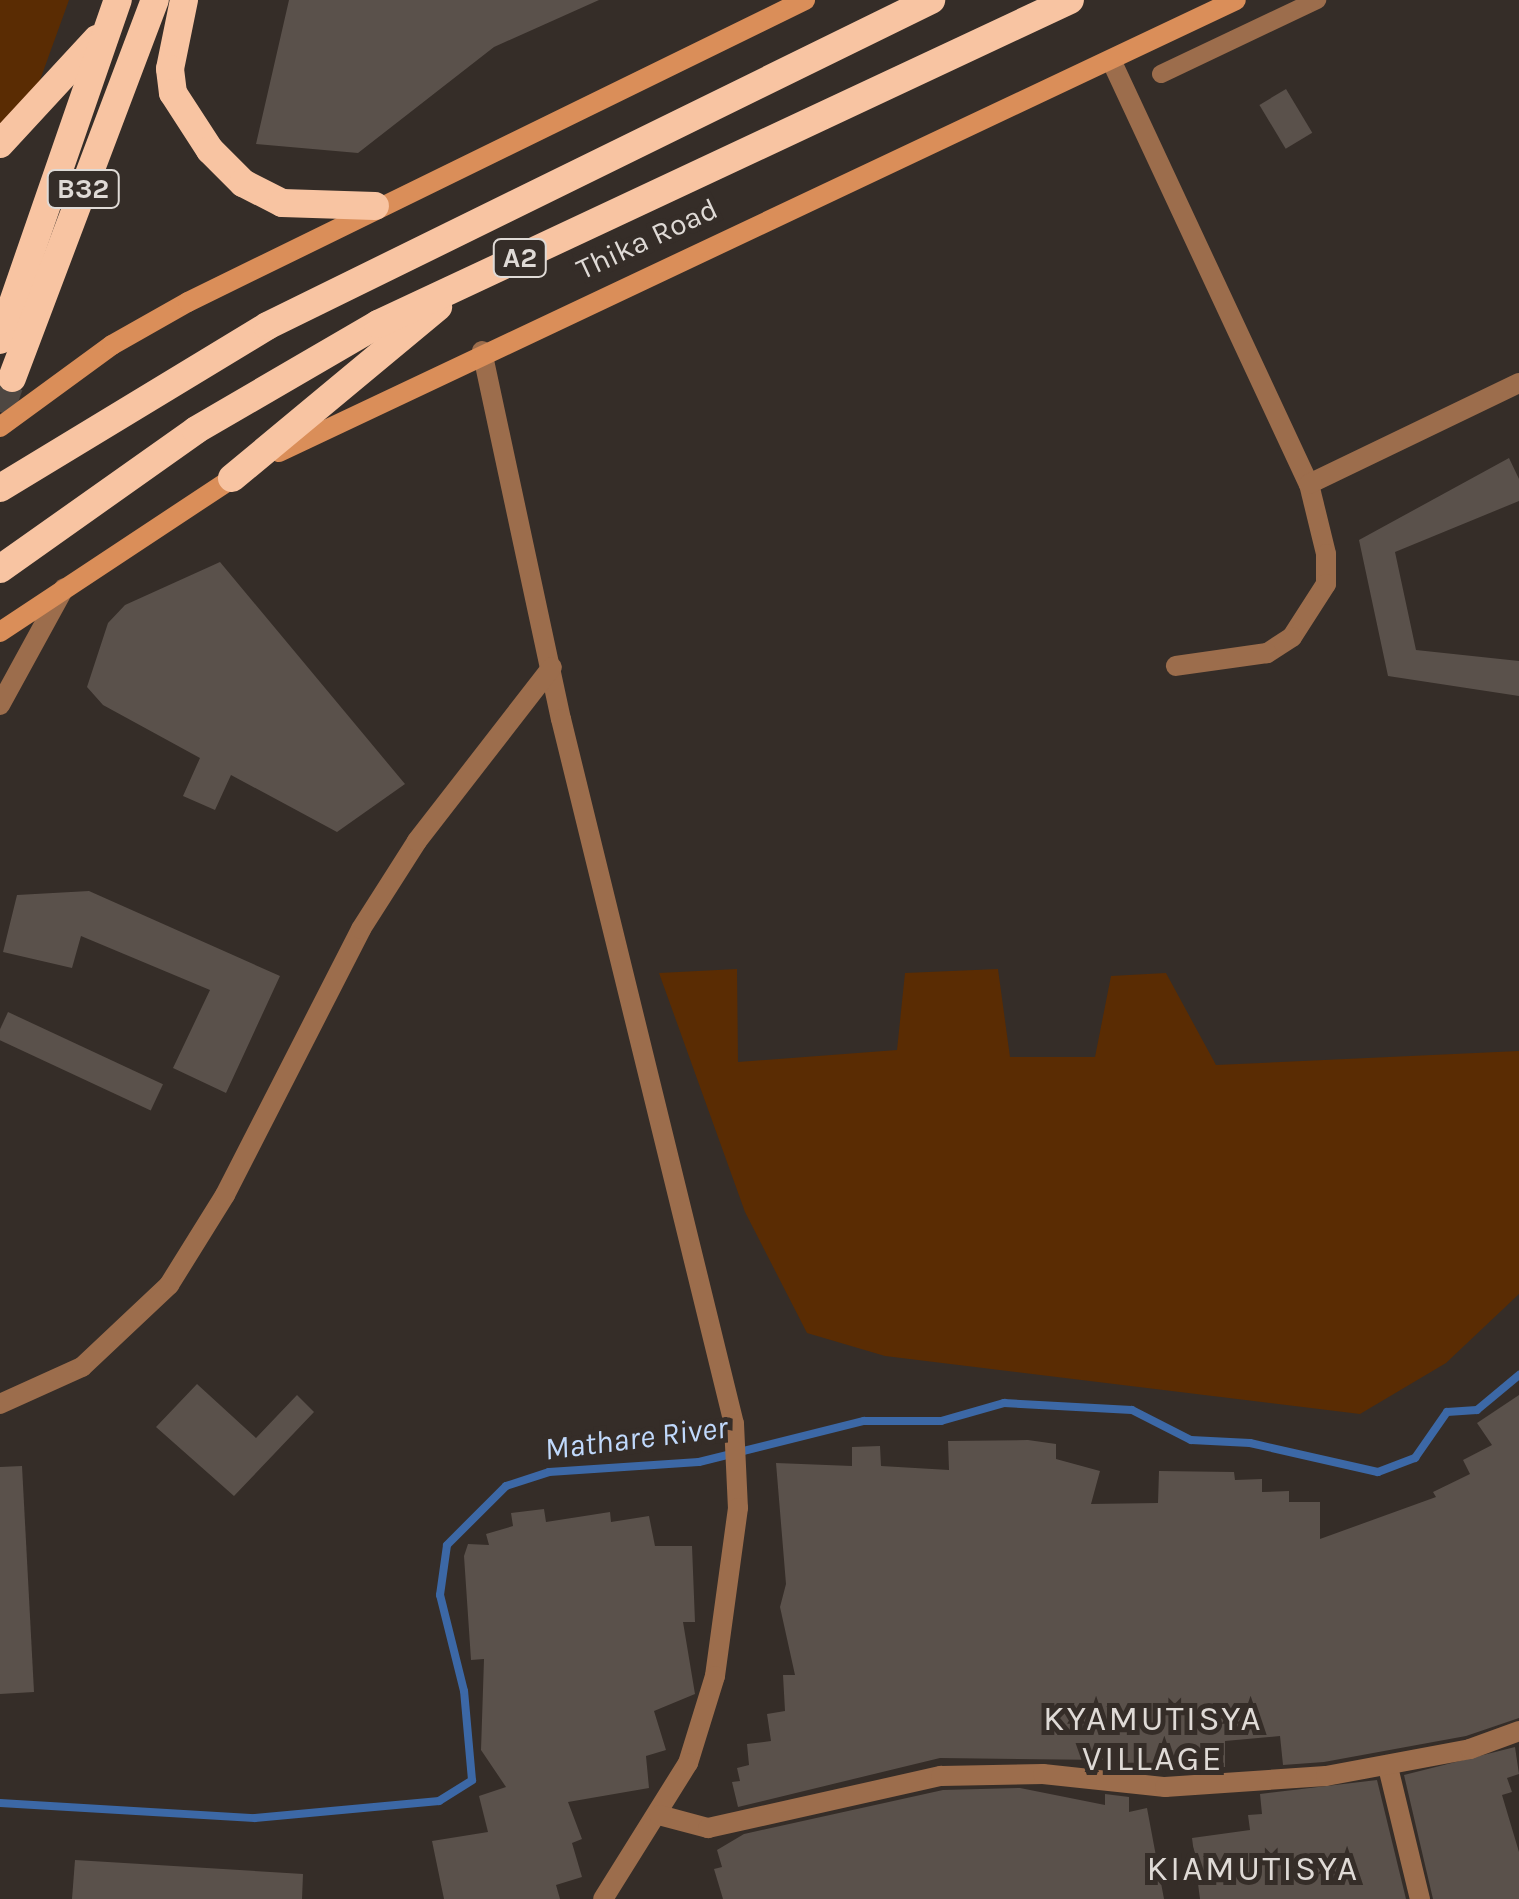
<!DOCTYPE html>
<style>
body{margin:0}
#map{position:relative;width:1519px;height:1899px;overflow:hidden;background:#352d28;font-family:Karla,sans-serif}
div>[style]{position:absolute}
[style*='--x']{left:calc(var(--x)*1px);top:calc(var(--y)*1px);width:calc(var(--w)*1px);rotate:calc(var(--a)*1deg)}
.green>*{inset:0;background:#5a2c03}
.stream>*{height:8px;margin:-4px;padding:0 4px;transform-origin:4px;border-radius:4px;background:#3c68a6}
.building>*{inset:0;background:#5a514b;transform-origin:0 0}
.trunk-tunnel>*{height:28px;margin-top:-14px;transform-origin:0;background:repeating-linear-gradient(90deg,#4e4742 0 28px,transparent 0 42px)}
.pedestrian>*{height:18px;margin:-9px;padding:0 9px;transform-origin:9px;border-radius:9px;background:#9c6d4c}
.minor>*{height:20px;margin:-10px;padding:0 10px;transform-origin:10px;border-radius:10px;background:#9c6d4c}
.secondary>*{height:20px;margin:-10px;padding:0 10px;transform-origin:10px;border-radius:10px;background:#da8e59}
.trunk>*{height:28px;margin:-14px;padding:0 14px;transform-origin:14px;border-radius:14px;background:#f8c4a2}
span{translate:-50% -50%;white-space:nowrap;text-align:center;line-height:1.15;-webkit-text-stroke:10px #352d28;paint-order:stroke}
.shield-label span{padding:2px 8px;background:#352d28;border:2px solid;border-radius:8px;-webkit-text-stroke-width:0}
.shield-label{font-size:28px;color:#dfdad6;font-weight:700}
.street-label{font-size:30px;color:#dfdad6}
.water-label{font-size:32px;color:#c0d9fc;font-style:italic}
.quarter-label{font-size:35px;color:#dfdad6;letter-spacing:2.5px}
</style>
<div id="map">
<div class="green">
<div style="clip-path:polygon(0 0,69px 0,35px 94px,0 129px)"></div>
<div style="clip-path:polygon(737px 969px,738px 1062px,897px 1050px,905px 973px,998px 969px,1010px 1057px,1095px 1057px,1111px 976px,1166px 973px,1216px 1065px,1519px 1051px,1519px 1294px,1446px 1363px,1360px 1414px,885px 1356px,807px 1333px,745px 1212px,659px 973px)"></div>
</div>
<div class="stream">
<div style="--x:0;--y:1803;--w:255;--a:3.4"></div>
<div style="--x:255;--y:1818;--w:185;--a:-5.3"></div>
<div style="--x:439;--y:1801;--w:39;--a:-32"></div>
<div style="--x:472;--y:1780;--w:89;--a:-95.1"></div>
<div style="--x:464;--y:1691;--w:99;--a:-104"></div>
<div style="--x:440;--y:1595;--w:50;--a:-82"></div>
<div style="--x:447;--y:1545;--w:83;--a:-45"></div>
<div style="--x:506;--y:1486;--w:45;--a:-18"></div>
<div style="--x:549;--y:1472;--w:150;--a:-3.8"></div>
<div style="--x:699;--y:1462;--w:170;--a:-14"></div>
<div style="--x:864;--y:1421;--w:77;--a:0"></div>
<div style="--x:941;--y:1421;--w:66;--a:-15.9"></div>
<div style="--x:1004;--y:1403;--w:128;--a:3.1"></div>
<div style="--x:1132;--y:1410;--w:66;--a:27"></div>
<div style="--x:1191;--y:1440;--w:59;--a:2.9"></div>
<div style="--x:1250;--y:1443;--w:131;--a:12.8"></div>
<div style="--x:1378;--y:1472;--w:40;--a:-21"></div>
<div style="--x:1415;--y:1458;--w:56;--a:-55.2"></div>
<div style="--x:1447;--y:1412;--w:30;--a:-4"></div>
<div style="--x:1477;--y:1410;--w:55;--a:-39.8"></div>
</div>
<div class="building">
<div style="clip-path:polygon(289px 0,599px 0,494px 47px,358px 153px,256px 144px)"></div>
<div style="left:1286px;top:89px;width:51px;height:31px;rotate:59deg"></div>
<div style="clip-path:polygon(1509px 458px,1519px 479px,1519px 501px,1395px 552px,1416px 650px,1519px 661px,1519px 696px,1388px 676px,1359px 540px)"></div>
<div style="clip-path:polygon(220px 562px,405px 784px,337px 832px,231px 775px,215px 810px,183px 796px,200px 758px,103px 705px,87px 687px,108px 623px,125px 605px)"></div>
<div style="clip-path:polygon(89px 891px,280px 976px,226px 1093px,173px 1068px,210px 990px,81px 936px,72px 968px,3px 952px,17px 895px)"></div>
<div style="left:8px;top:1012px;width:171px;height:29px;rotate:25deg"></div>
<div style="clip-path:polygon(197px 1384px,256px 1438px,297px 1395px,314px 1412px,234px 1496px,156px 1427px)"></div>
<div style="clip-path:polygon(1519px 1395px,1519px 1718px,1466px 1736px,1324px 1762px,1283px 1765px,1280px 1736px,1225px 1741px,1225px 1767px,1131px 1770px,1106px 1767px,1106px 1760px,940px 1758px,738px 1807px,732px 1782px,740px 1781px,737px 1768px,749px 1765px,747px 1744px,771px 1741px,767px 1714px,785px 1711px,783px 1675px,795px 1675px,780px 1607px,786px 1584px,776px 1463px,852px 1466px,852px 1447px,880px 1446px,881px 1466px,949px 1470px,948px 1441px,1028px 1440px,1056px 1444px,1056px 1459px,1100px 1471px,1091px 1504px,1158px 1503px,1159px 1471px,1234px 1472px,1235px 1480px,1262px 1479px,1262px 1492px,1289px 1491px,1289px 1502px,1320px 1502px,1320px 1539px,1436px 1497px,1433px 1492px,1470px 1474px,1463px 1460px,1492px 1445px,1477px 1423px)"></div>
<div style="clip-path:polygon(22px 1466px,34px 1692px,0 1694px,0 1467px)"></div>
<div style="clip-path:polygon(544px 1509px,546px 1522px,610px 1512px,611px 1522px,649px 1516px,655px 1546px,692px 1546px,695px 1622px,683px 1622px,695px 1694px,654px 1711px,666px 1750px,646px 1756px,649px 1788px,568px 1802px,582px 1839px,572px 1843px,582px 1877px,556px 1885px,560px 1899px,444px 1899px,432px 1841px,488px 1832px,479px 1796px,506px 1787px,481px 1750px,484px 1659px,471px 1660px,464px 1556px,468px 1544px,489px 1545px,486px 1534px,513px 1526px,511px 1513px)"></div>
<div style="clip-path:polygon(1515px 1747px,1519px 1774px,1507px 1778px,1512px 1792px,1502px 1795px,1519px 1852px,1519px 1899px,1433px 1899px,1404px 1775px)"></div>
<div style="clip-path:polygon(1377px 1780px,1406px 1899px,1200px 1899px,1192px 1838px,1250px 1830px,1248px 1815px,1262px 1814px,1260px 1794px)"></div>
<div style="clip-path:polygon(1020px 1788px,1105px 1805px,1105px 1794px,1129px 1797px,1129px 1812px,1147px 1808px,1164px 1899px,723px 1899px,714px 1869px,722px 1867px,717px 1850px,744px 1834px,943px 1790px)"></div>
<div style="clip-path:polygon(75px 1860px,303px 1874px,302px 1899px,72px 1899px)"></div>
</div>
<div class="trunk-tunnel">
<div style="--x:0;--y:412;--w:36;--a:-71"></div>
</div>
<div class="pedestrian">
<div style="--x:1161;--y:74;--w:173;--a:-25.4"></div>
</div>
<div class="minor">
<div style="--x:1111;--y:60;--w:468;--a:65"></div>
<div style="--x:1309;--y:484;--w:72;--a:76.3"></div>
<div style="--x:1326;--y:554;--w:30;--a:90"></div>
<div style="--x:1326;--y:584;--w:63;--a:122.7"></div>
<div style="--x:1292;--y:637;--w:30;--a:147"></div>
<div style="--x:1267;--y:653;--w:92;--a:171.9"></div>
<div style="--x:482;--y:351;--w:376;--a:77.9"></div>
<div style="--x:561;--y:719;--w:726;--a:76.21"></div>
<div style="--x:734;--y:1424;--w:84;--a:87.3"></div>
<div style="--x:738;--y:1508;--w:170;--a:97.8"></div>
<div style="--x:715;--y:1676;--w:91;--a:107.2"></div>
<div style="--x:688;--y:1763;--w:160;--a:122"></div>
<div style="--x:1309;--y:484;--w:233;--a:-25.7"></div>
<div style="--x:0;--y:705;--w:133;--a:-61.3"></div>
<div style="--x:0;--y:1404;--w:90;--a:-24.3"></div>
<div style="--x:82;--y:1367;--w:120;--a:-43.3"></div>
<div style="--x:169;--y:1285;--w:106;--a:-58.1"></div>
<div style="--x:225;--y:1195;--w:299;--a:-62.9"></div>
<div style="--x:361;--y:929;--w:104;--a:-57.5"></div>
<div style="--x:417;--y:841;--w:220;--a:-52.2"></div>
<div style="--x:1388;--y:1767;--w:136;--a:76.4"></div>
<div style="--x:659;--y:1815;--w:51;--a:14.9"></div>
<div style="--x:708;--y:1828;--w:239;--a:-12.6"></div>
<div style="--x:941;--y:1776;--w:102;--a:-1.1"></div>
<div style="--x:1043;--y:1774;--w:123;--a:6.1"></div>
<div style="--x:1165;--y:1787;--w:161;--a:-3.9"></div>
<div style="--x:1326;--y:1776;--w:147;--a:-10.6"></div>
<div style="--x:1470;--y:1749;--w:52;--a:-20.2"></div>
</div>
<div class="secondary">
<div style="--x:0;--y:427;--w:139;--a:-36.2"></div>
<div style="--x:112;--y:345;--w:87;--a:-29.5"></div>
<div style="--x:188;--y:302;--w:687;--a:-26.08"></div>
<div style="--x:279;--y:452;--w:1058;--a:-25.28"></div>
<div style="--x:0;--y:632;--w:288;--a:-33.5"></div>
</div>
<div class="trunk">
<div style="--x:184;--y:0;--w:70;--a:101.5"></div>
<div style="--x:170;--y:69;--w:24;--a:83"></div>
<div style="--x:173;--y:93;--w:68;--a:57"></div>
<div style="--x:210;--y:150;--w:47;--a:45"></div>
<div style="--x:243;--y:183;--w:44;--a:27.1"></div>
<div style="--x:282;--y:203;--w:93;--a:1.8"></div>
<div style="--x:0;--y:144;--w:143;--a:-47.3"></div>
<div style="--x:0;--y:340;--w:360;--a:-70.9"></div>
<div style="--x:12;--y:378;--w:404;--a:-69.3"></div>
<div style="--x:232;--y:478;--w:268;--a:-39.7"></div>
<div style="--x:0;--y:488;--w:312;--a:-31.2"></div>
<div style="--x:267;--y:326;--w:740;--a:-26.15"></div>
<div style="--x:0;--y:569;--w:240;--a:-35.3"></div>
<div style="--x:196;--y:430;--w:211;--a:-30.2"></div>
<div style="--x:378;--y:324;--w:764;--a:-25.09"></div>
</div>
<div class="shield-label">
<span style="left:83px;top:189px">B32</span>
<span style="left:520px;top:258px">A2</span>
</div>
<div class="street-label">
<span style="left:647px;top:239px;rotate:-25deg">Thika Road</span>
</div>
<div class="water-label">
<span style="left:636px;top:1439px;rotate:-7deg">Mathare River</span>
</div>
<div class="quarter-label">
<span style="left:1153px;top:1739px">KYAMUTISYA<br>VILLAGE</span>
<span style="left:1253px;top:1869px">KIAMUTISYA</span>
</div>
</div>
